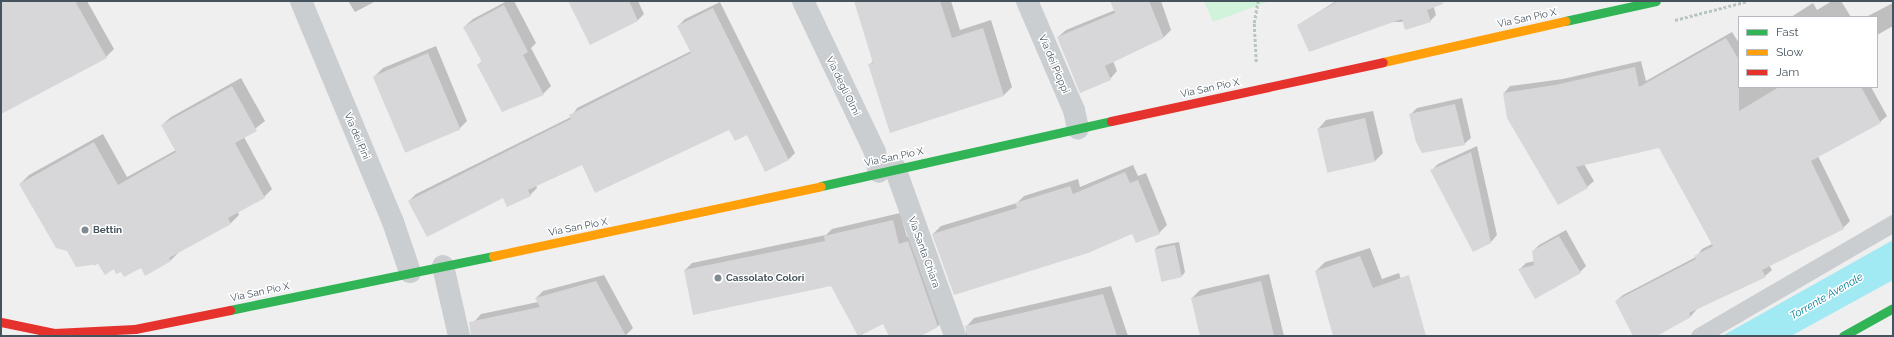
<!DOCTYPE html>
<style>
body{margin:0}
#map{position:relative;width:1894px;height:337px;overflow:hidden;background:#f0efef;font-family:Raleway,sans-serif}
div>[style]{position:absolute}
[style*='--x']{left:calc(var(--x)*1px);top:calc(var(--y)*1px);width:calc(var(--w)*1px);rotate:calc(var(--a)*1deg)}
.green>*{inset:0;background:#d1f2db}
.water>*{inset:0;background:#a1e9f3}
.shadow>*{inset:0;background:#0003}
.building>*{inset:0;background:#d7d7d9;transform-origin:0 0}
.path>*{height:2.5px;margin-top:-1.25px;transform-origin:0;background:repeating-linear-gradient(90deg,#b7c5bf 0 3px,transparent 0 5px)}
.lane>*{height:17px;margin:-8.5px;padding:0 8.5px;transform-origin:8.5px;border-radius:8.5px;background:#cbced0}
.street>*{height:22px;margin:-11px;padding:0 11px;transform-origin:11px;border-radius:11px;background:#cbced0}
.fast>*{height:9px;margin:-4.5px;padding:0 4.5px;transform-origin:4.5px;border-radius:4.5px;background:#30b455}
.slow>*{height:9px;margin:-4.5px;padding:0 4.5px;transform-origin:4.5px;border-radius:4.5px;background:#ff9f0a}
.jam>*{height:9px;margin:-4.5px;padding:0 4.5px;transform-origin:4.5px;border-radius:4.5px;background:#e5322d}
.dots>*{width:11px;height:11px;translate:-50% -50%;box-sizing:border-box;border:2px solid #fff;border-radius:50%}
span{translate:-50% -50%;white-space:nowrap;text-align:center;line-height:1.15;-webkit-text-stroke:3px #fff;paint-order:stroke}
.street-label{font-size:10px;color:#44535e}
.poi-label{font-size:10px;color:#44535e;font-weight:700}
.left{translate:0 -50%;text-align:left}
.water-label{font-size:11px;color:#038094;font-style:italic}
.frame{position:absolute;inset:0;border:2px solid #44535e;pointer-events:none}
.legend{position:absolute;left:1738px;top:16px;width:140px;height:72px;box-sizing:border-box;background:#fff;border:1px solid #b4babf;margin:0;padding:5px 7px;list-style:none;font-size:12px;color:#44535e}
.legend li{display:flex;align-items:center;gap:8px;height:20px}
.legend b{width:20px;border:1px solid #b4babf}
</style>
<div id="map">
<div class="green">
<div style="clip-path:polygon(1204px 1px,1270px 1px,1213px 22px)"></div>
</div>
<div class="water">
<div style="clip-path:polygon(1893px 240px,1893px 280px,1791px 336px,1722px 336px)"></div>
</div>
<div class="shadow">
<div style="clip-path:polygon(1px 1px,87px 1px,114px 49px,106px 57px,1px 113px)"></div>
<div style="clip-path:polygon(348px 1px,376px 1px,355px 12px)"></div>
<div style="clip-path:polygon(507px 1px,514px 1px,536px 43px,531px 48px,551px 86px,543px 94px,478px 65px,482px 61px,464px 27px,473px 19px)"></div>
<div style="clip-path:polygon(569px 1px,638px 1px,644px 14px,638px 20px,590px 43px)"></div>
<div style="clip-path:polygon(855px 1px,951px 1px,960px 30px,991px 20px,1012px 87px,1004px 95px,891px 132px,869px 65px,874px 60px)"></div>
<div style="clip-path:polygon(1111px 1px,1161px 1px,1171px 30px,1164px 37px,1113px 61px,1117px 71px,1110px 79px,1058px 37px,1066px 30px,1115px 10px)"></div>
<div style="clip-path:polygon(1336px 1px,1432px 1px,1436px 15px,1430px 21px,1298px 25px)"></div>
<div style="clip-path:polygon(1832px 1px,1841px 1px,1851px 17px,1791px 17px,1813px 3px,1817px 10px)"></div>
<div style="clip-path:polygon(720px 2px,795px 153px,789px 159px,766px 171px,747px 133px,730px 129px,582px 164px,536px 185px,537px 188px,530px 195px,508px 205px,504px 197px,409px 201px,416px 194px,571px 117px,577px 108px,691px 51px,678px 26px,685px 19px)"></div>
<div style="clip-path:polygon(1893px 3px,1893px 26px,1877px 35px,1877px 17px,1866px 17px)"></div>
<div style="clip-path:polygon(1732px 32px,1739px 43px,1739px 87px,1871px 87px,1887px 116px,1880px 122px,1818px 156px,1850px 221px,1843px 228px,1769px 265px,1772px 270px,1765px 276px,1697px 309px,1691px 316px,1655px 336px,1634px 336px,1616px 301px,1623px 295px,1696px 257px,1702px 249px,1712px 244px,1659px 147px,1584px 164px,1594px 181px,1587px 187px,1504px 93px,1510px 86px,1563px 79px,1641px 61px,1646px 81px)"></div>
<div style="clip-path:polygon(436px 46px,467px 121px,459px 129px,375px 76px,383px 68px)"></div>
<div style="clip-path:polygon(241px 78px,265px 121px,244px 137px,272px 189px,264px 197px,238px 212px,239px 215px,231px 223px,180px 251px,171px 260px,145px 274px,141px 267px,121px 270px,99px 263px,95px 265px,68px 250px,20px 184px,29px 175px,103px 134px,127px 177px,176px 150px,162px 125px,171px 117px)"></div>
<div style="clip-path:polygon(1462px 98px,1471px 138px,1464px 144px,1411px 114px,1417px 108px)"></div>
<div style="clip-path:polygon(1373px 111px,1383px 153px,1374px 162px,1318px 129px,1326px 120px)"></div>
<div style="clip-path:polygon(1477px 146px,1497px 235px,1491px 242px,1432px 170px,1438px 164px)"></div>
<div style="clip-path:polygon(1133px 165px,1138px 176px,1146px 173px,1167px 225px,1159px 233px,933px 234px,941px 226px,1017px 203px,1024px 196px,1078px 179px,1080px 187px)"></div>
<div style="clip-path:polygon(900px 213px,907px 237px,915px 235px,945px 319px,938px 326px,918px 336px,890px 336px,884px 323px,859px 336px,832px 285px,685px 270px,692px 263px,826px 235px,832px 229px)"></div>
<div style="clip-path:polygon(1566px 230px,1586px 266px,1580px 272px,1520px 269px,1526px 263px,1535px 261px,1533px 251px,1539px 245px)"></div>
<div style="clip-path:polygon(1179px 242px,1185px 272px,1182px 276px,1155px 249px,1158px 246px)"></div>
<div style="clip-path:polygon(1370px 248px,1382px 279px,1399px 273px,1420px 336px,1335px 336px,1316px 271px,1325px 262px)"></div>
<div style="clip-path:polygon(1269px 274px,1284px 336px,1201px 336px,1192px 298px,1200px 290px)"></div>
<div style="clip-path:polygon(604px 275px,633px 328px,625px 336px,477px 336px,474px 322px,481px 314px,538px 302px,536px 298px,543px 291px)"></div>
<div style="clip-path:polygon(1111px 286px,1128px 336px,966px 336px,966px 327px,974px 318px)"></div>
</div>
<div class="building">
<div style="clip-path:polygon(1px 1px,75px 1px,107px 58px,1px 114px)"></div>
<div style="clip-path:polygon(568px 1px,629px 1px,638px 21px,590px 45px)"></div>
<div style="clip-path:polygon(854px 1px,940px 1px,952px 38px,983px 28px,1004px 96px,890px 133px,868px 64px,873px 63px)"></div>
<div style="clip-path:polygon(1110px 1px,1149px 1px,1164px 38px,1105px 66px,1111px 80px,1080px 93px,1057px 37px,1115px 13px)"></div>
<div style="clip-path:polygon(1338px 1px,1443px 1px,1443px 4px,1427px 10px,1431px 22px,1405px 30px,1402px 19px,1309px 52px,1297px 25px)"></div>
<div style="clip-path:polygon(504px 5px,528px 52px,523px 55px,544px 95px,502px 112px,477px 65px,482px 62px,463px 27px)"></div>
<div style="clip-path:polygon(713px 8px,789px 160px,765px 172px,747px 135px,735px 141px,729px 130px,595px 193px,582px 165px,528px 190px,531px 196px,507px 207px,503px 198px,427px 237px,408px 201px,571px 119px,569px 115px,691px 53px,677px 26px)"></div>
<div style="clip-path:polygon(1726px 38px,1739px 60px,1739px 111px,1779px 87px,1861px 87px,1881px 123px,1811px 161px,1844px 229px,1762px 270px,1766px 277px,1689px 313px,1691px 317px,1657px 336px,1633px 336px,1615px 301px,1696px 259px,1694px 256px,1713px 246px,1659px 148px,1576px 167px,1588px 188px,1558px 205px,1507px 118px,1503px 93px,1555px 85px,1635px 67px,1639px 87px)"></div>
<div style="left:428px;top:53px;width:83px;height:60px;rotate:67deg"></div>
<div style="clip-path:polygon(232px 86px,257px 131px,235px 143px,265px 198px,228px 218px,231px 224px,169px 258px,171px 261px,145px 276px,141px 268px,124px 277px,121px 272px,116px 274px,114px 269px,105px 275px,98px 264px,76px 267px,67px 251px,56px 248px,19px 184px,94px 142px,118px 185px,176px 152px,161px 125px)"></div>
<div style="clip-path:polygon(1455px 104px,1465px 145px,1422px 153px,1416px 142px,1409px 114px)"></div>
<div style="left:1365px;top:118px;width:45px;height:49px;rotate:77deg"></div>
<div style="clip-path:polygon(1471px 152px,1491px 243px,1473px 252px,1430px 170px)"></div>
<div style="clip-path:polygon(1125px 172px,1130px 183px,1138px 180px,1160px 234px,1136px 243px,1132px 234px,1088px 253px,954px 295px,932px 234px,1017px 208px,1015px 203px,1070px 186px,1073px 194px)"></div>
<div style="clip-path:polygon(893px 220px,899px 244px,908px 241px,938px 327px,921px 336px,889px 336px,883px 324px,858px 336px,831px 286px,693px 315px,684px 270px,825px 241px,824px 236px)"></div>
<div style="clip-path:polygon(1559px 236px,1581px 273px,1535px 299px,1518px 269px,1534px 265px,1532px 251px)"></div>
<div style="left:1175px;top:245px;width:33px;height:21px;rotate:78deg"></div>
<div style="clip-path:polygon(1360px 256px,1373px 288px,1409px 275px,1426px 336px,1333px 336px,1315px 271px)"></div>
<div style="clip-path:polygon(596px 281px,626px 336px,471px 336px,469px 322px,540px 307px,535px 298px)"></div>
<div style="clip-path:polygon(1261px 281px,1274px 336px,1200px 336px,1191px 298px)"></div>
<div style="clip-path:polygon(1103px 294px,1117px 336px,967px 336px,965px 326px)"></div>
</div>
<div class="path">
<div style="--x:1675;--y:20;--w:75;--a:-14.6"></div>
<div style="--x:1256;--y:62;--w:39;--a:-93"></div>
<div style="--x:1254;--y:23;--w:22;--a:-80"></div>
</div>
<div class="lane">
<div style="--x:1699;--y:336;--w:225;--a:-30.2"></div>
</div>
<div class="street">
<div style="--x:301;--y:1;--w:239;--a:67.4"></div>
<div style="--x:393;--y:222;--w:53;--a:71.2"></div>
<div style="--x:803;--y:1;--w:167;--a:64.5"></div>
<div style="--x:875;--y:152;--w:20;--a:79"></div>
<div style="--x:1027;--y:1;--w:119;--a:66.7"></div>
<div style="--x:1074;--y:110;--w:19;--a:78"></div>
<div style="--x:895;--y:168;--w:178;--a:70.3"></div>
<div style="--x:443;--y:266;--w:72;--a:77.1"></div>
</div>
<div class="fast">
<div style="--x:1565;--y:21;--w:93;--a:-12.4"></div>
<div style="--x:821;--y:186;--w:297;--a:-12.6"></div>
<div style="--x:230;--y:310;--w:268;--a:-11.6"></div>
<div style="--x:1843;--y:336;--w:57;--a:-29.2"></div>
</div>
<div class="slow">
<div style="--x:1383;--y:62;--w:187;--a:-12.7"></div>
<div style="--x:493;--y:256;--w:335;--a:-12"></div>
</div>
<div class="jam">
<div style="--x:1111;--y:121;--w:278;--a:-12.2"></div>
<div style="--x:1;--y:322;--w:54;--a:11.7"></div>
<div style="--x:54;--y:333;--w:81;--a:-2.8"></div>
<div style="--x:135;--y:329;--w:97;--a:-11.3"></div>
</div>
<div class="dots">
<div style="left:85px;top:230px;background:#808a91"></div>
<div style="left:718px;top:278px;background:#808a91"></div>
</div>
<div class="street-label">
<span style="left:1527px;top:18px;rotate:-12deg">Via San Pio X</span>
<span style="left:1054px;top:64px;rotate:67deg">Via dei Pioppi</span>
<span style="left:843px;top:86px;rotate:64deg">Via degli Olmi</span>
<span style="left:1210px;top:88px;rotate:-12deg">Via San Pio X</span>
<span style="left:357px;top:136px;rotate:67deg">Via dei Pini</span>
<span style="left:894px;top:157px;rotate:-12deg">Via San Pio X</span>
<span style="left:578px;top:227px;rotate:-11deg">Via San Pio X</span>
<span style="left:924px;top:252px;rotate:70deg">Via Santa Chiara</span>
<span style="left:260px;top:292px;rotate:-12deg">Via San Pio X</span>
</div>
<div class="poi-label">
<span class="left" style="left:93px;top:230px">Bettin</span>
<span class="left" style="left:726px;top:278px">Cassolato Colori</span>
</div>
<div class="water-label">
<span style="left:1827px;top:297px;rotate:-30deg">Torrente Avenale</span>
</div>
<div class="frame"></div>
<ul class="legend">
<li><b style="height:5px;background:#30b455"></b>Fast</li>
<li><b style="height:5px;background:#ff9f0a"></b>Slow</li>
<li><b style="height:5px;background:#e5322d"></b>Jam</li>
</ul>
</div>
